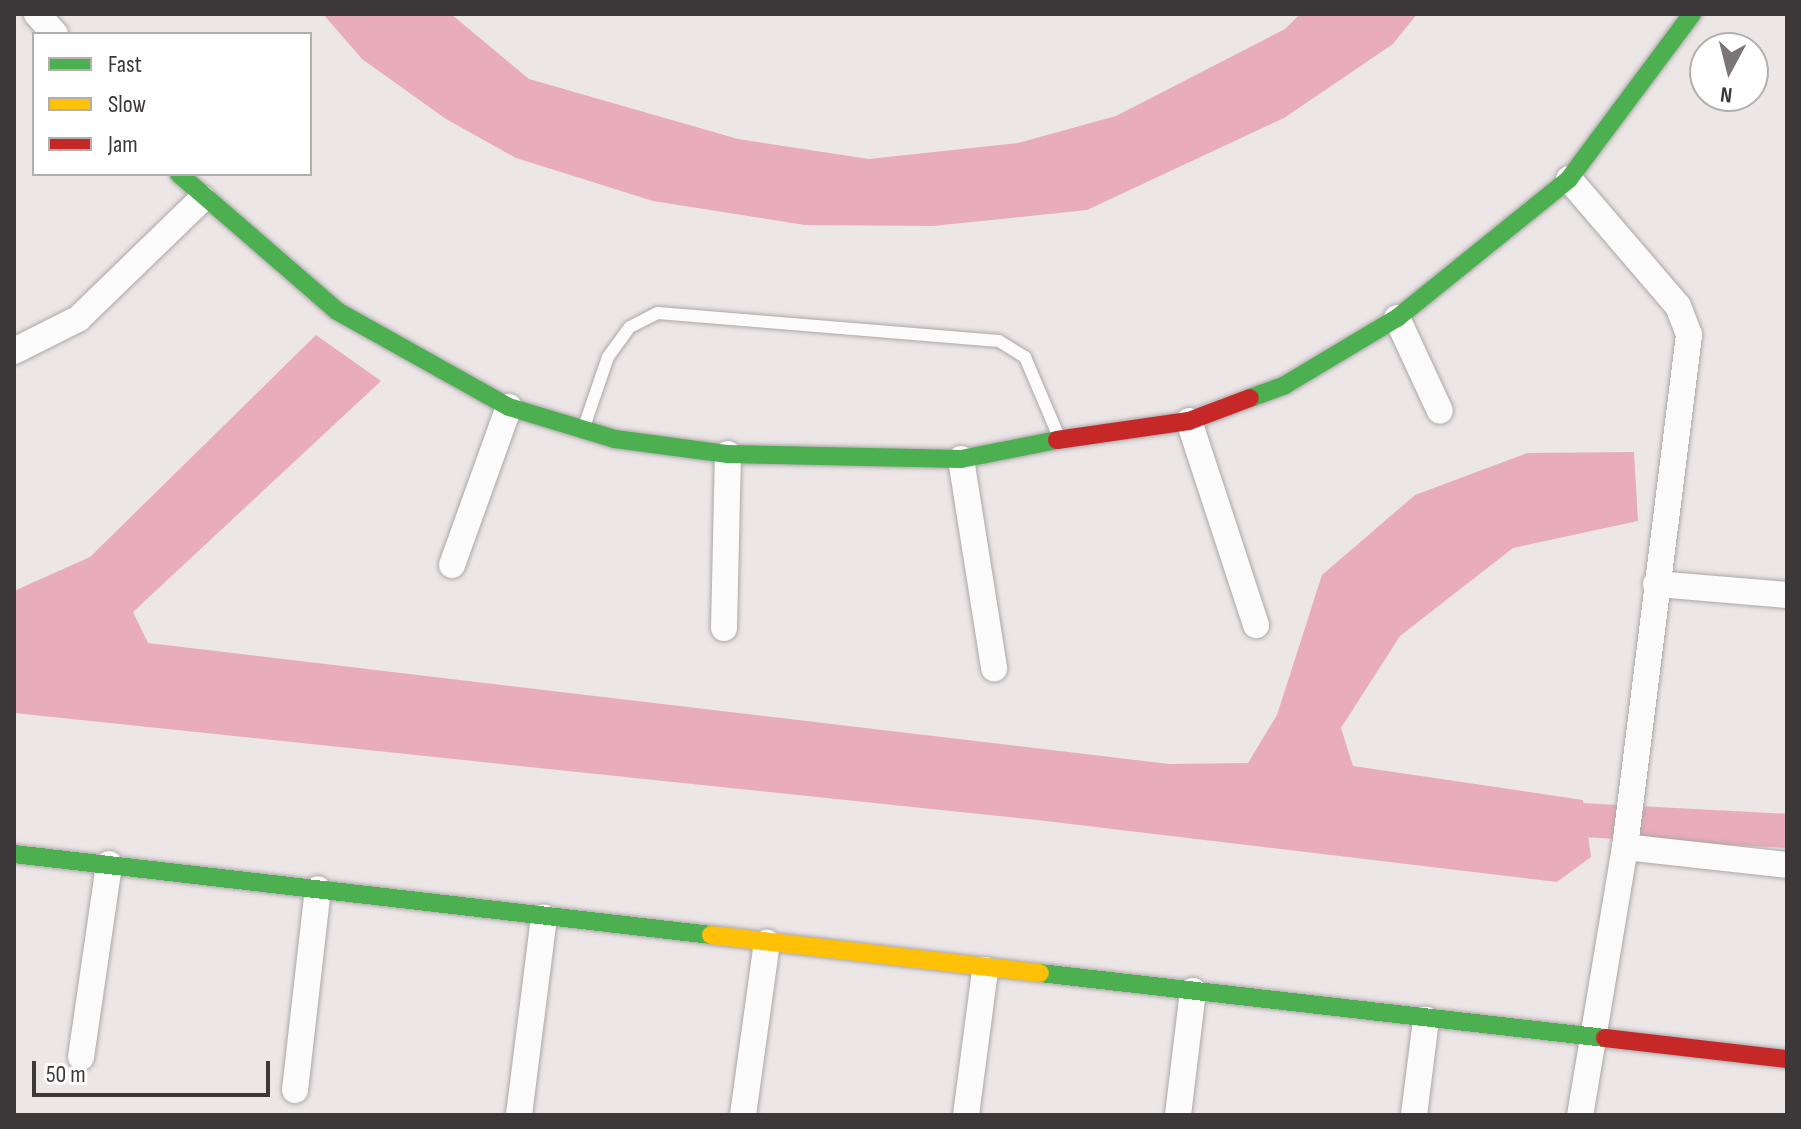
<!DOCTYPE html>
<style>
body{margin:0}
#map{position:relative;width:1801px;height:1129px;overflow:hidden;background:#ece6e7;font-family:"Sofia Sans Condensed",sans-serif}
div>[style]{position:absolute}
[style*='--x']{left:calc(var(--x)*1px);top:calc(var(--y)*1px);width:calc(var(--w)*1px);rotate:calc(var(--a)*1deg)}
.water>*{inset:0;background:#e9acba}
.canal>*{height:34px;margin:-17px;padding:0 17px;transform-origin:17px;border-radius:17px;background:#e9acba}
.roads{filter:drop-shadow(0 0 2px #aca7a8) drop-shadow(0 0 2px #aca7a8)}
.lane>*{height:12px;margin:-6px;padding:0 6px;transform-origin:6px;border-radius:6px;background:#fcfbfb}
.street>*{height:26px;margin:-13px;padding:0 13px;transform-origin:13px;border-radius:13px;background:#fcfbfb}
.fast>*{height:18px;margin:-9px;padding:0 9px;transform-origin:9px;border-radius:9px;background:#4caf50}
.slow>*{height:18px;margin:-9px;padding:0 9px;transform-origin:9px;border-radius:9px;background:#ffc107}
.jam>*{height:18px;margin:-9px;padding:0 9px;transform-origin:9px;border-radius:9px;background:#c62828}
span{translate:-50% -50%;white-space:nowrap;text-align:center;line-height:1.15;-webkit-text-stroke:7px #fff;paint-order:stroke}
.frame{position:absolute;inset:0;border:16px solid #3c3839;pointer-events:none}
.legend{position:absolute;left:32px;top:32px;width:280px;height:144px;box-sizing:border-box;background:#fff;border:2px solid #b1afb0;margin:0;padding:10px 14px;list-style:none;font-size:24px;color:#3c3839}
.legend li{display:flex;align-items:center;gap:16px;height:40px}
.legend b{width:40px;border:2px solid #b1afb0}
.north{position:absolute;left:1689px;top:32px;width:80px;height:80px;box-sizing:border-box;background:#fff;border:2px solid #b1afb0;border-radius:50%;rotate:187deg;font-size:22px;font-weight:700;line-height:32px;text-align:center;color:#3c3839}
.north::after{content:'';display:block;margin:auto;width:28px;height:36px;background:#7a7576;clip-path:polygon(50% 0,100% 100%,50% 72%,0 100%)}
.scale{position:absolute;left:32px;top:1061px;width:238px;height:36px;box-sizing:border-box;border:4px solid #3c3839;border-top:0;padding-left:10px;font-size:24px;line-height:28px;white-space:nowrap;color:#3c3839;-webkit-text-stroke:6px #fff;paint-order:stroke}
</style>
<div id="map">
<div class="water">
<div style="clip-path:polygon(323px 14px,451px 14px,529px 79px,738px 139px,869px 159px,1018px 143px,1116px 116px,1285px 29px,1300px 14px,1417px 14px,1393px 44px,1284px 118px,1087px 210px,933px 226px,805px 225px,653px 201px,516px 158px,446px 119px,362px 59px)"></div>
<div style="clip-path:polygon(316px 335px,381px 381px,133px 612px,148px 643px,1169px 764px,1248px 763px,1277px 715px,1322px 575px,1415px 495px,1527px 453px,1634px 452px,1638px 521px,1513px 548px,1400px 636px,1341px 728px,1353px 766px,1583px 800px,1591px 857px,1557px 882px,1037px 820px,14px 713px,14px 591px,90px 557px)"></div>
</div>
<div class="canal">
<div style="--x:1542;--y:818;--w:245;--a:3"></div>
</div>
<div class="roads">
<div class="lane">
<div style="--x:584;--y:427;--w:74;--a:-71.1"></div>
<div style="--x:608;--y:357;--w:37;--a:-54"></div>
<div style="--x:630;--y:327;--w:31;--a:-27"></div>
<div style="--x:658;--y:313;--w:342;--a:4.7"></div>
<div style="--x:999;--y:341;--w:31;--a:32"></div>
<div style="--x:1025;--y:357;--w:87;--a:67"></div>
</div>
<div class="street">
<div style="--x:37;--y:14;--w:27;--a:48"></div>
<div style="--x:1569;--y:179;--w:167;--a:49.4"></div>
<div style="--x:1678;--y:306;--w:31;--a:69"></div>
<div style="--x:1689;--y:335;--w:516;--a:97.13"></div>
<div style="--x:1625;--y:847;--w:272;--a:99.5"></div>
<div style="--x:1397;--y:318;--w:102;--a:65.2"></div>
<div style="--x:14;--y:351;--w:72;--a:-26.6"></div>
<div style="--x:78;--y:319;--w:173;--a:-44.1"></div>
<div style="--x:1189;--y:421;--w:215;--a:71.8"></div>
<div style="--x:961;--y:459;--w:212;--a:81"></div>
<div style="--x:452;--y:565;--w:168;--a:-70.2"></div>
<div style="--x:1656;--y:584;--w:131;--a:4.8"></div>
<div style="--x:724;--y:628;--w:174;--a:-88.7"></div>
<div style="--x:1625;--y:847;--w:163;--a:6.3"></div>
<div style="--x:81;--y:1057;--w:195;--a:-81.7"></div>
<div style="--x:295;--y:1090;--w:202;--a:-83.5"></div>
<div style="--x:519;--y:1115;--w:199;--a:-82.8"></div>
<div style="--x:743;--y:1115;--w:174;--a:-82.1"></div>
<div style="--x:966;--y:1115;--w:146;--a:-82.5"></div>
<div style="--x:1178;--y:1115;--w:125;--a:-83.1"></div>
<div style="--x:1414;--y:1115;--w:96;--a:-82.8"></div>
</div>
<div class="fast">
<div style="--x:179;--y:174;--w:209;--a:40.9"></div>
<div style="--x:337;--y:311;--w:197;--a:29.2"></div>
<div style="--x:509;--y:407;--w:111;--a:16.8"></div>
<div style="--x:615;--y:439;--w:114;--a:7.6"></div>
<div style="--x:728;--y:454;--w:233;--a:1.2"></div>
<div style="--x:961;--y:459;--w:98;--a:-11.2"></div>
<div style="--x:1250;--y:398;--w:37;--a:-20"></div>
<div style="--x:1285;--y:385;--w:131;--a:-30.9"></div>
<div style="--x:1397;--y:318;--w:221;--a:-38.9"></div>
<div style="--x:1569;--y:179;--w:206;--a:-53.3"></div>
<div style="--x:14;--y:854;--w:702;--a:6.63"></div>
<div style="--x:1040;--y:973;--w:569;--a:6.56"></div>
</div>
<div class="slow">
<div style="--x:711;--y:935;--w:331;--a:6.6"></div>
</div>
<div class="jam">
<div style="--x:1057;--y:440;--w:133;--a:-8.2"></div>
<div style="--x:1189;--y:421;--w:65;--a:-20.7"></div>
<div style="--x:1605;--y:1038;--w:183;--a:6.6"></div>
</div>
</div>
<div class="frame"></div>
<ul class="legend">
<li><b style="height:10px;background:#4caf50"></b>Fast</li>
<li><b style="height:10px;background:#ffc107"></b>Slow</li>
<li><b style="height:10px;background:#c62828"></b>Jam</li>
</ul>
<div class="north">N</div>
<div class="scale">50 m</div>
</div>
